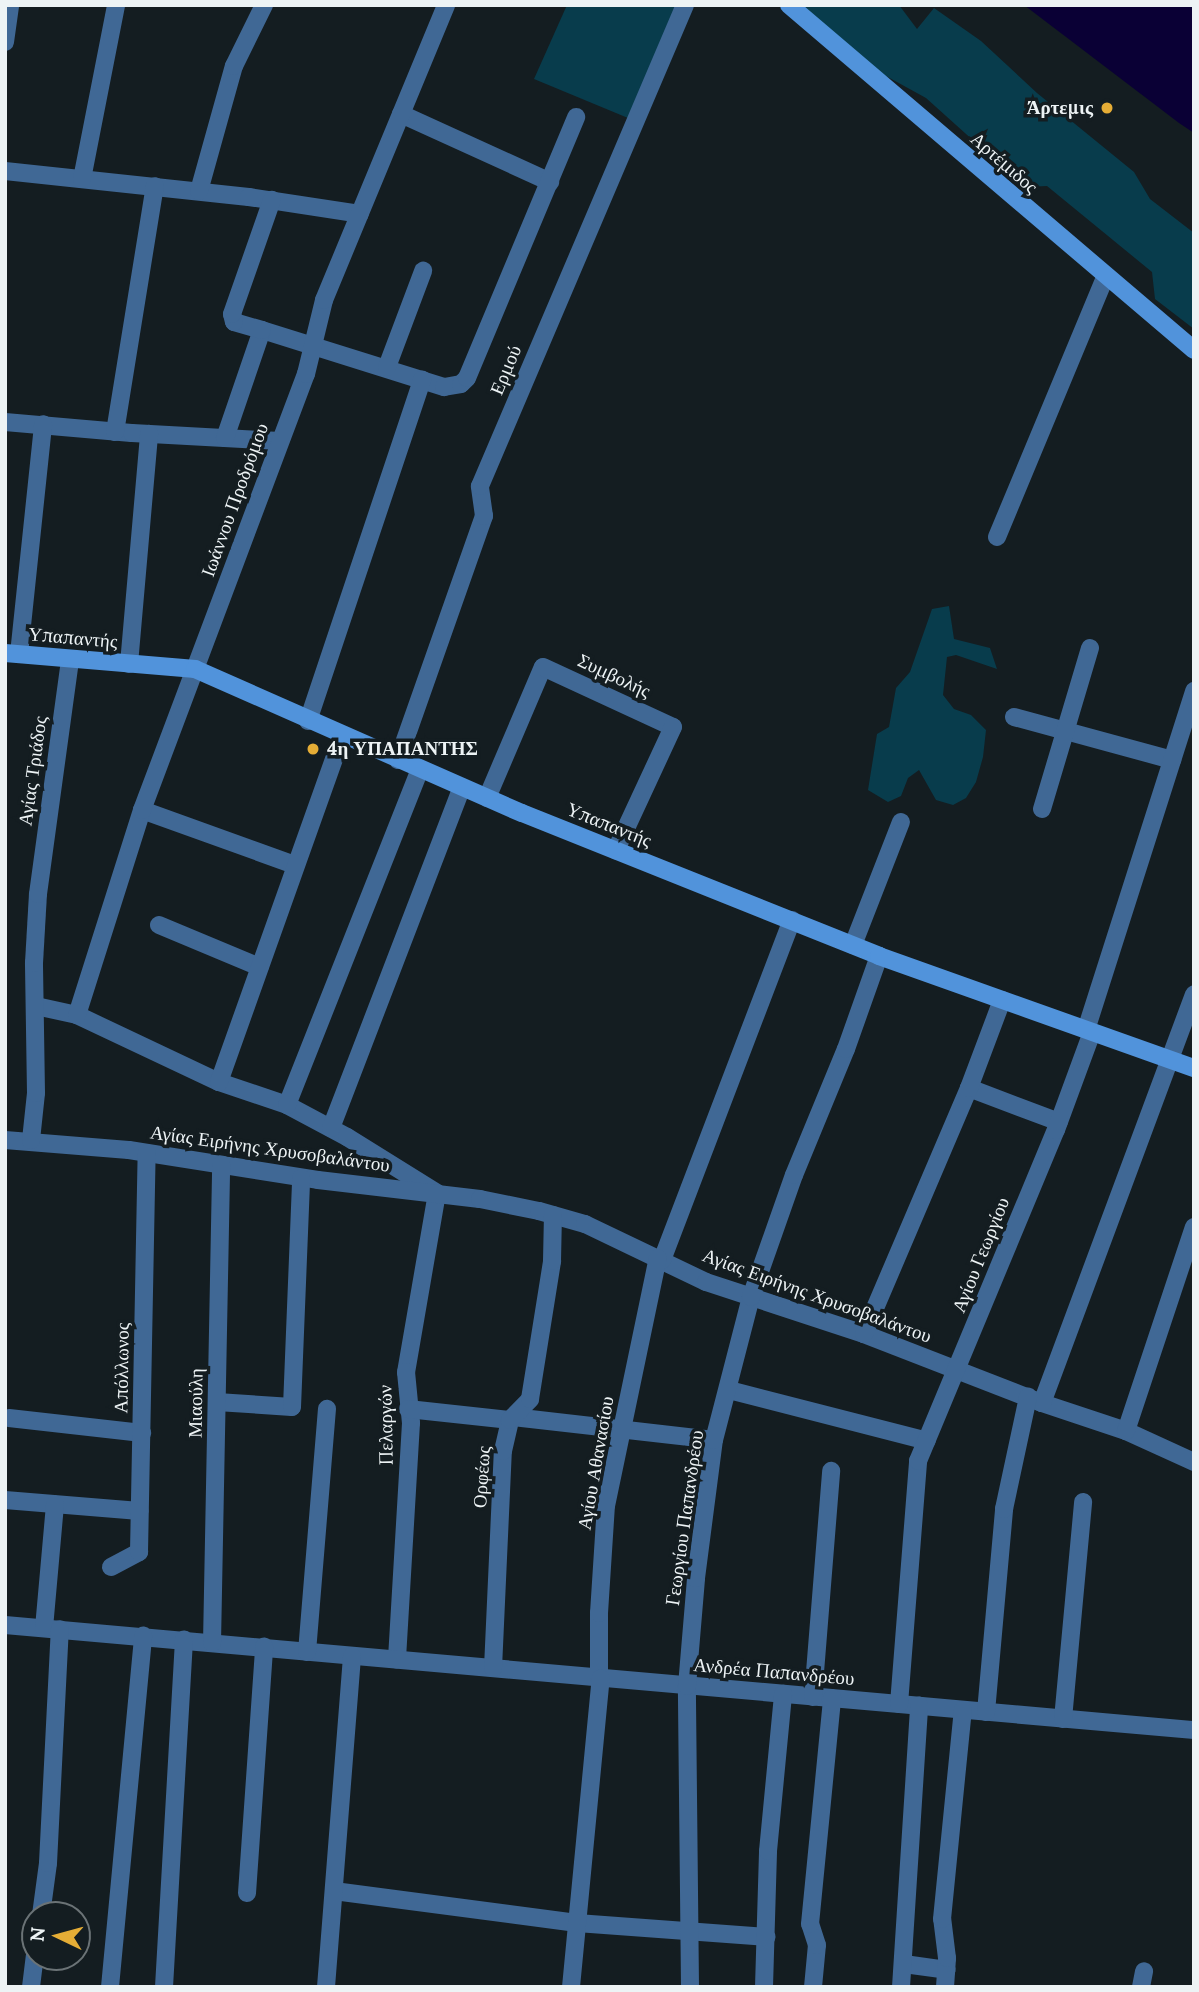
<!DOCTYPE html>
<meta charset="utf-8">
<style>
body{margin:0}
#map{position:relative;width:1199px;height:1992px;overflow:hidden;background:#141d21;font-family:Lora,serif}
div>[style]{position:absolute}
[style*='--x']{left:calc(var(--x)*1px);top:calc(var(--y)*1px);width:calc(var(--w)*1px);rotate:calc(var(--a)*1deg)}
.green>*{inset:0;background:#083c4c}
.water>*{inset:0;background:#0a0035}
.street>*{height:18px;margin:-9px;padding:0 9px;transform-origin:9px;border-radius:9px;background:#406895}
.secondary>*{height:18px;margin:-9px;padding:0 9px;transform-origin:9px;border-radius:9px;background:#5193db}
.dots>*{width:19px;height:19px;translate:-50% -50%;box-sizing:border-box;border:4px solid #141d21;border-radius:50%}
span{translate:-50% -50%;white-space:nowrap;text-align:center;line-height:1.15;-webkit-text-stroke:7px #141d21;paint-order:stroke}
.poi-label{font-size:19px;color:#edf3f5;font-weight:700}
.right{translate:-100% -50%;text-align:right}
.left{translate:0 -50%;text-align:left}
.street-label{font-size:19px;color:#edf3f5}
.frame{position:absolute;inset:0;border:7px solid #edf3f5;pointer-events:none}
.north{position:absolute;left:21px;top:1901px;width:70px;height:70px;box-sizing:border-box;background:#141d21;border:2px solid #6b7376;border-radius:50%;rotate:275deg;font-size:19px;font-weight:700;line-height:28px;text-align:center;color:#edf3f5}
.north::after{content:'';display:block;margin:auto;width:24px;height:32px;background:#e5ad36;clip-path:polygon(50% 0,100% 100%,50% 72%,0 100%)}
</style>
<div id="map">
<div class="green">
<div style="clip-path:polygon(567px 5px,679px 5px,628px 118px,534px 79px)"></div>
<div style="clip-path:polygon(797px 5px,899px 5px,917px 29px,934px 8px,981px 41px,1037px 93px,1134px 172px,1150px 199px,1194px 233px,1194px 329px,1155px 299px,1152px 272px,1047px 186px,1025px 187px,926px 98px,866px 65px)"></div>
<div style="clip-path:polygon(949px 606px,954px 639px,990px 648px,997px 669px,956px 655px,947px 657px,943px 695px,954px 709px,971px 715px,986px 730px,983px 757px,976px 782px,966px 798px,953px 805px,936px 800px,919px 770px,908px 778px,901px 796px,888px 802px,868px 790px,877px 734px,889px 727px,896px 688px,910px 672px,932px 609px)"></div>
</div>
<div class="water">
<div style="clip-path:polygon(1024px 5px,1194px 5px,1194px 133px,1179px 123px)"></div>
</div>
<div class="street">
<div style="--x:5;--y:42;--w:37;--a:-82"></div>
<div style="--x:401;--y:114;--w:164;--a:24.5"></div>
<div style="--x:5;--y:171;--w:245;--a:6.1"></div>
<div style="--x:249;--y:197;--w:112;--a:8.7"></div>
<div style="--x:82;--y:179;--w:177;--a:-78.9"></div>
<div style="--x:199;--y:191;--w:130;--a:-74.4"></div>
<div style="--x:234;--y:66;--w:68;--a:-63.8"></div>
<div style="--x:262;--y:330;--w:191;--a:17.4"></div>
<div style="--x:444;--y:387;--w:17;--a:-10"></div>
<div style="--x:461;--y:384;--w:8;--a:-45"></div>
<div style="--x:467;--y:378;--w:283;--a:-67.3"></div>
<div style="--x:387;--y:367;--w:103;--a:-69.4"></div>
<div style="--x:5;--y:422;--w:127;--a:5"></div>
<div style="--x:132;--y:433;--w:147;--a:3.1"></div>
<div style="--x:115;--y:432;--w:249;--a:-80.8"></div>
<div style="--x:225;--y:438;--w:114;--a:-71.1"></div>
<div style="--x:262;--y:330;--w:29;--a:-164"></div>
<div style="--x:234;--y:322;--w:8;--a:-104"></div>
<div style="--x:232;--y:314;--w:121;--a:-70.7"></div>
<div style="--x:997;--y:537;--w:282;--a:-67.4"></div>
<div style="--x:19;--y:654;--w:231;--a:-84"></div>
<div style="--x:129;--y:664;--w:231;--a:-85"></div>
<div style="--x:1014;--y:717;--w:164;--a:15.2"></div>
<div style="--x:308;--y:721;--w:360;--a:-71.5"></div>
<div style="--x:398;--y:760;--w:259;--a:-70.6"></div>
<div style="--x:484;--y:516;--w:30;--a:-98"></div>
<div style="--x:480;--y:486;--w:523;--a:-66.92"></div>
<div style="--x:487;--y:798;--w:142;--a:-66.9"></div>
<div style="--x:543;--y:667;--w:143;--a:24.8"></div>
<div style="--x:673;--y:727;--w:136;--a:114.9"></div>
<div style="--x:1042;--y:809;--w:168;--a:-73.4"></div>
<div style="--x:142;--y:810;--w:163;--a:19.8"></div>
<div style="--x:159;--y:925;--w:109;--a:22.6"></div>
<div style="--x:853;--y:945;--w:132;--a:-68.7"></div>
<div style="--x:36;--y:1006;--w:42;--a:12.4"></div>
<div style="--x:77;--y:1015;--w:157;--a:25.3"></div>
<div style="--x:219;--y:1082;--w:72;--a:18.7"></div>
<div style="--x:287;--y:1105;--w:68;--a:28.1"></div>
<div style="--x:347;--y:1137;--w:106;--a:31.9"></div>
<div style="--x:437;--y:1193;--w:182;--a:99.8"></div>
<div style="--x:406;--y:1372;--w:51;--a:84.4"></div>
<div style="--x:411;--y:1423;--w:237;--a:93.4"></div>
<div style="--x:77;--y:1015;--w:215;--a:-72.4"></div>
<div style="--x:142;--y:810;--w:466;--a:-69.4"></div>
<div style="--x:306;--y:374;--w:76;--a:-76.3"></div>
<div style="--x:324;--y:300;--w:319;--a:-67.5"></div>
<div style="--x:1086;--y:1030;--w:356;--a:-72.3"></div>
<div style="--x:219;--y:1082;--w:367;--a:-70.4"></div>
<div style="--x:969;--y:1088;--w:96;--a:20.7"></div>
<div style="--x:287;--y:1105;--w:361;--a:-68.4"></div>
<div style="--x:331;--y:1128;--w:365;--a:-69"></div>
<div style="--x:5;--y:1140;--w:124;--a:4.6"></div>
<div style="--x:129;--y:1150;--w:191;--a:9"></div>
<div style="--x:318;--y:1180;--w:163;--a:6.7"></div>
<div style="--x:480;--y:1199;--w:60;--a:11.5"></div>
<div style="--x:539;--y:1211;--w:48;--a:15.8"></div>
<div style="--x:585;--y:1224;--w:134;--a:25.6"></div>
<div style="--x:706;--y:1282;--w:166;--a:18.2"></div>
<div style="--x:864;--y:1334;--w:191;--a:21.2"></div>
<div style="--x:1042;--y:1403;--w:89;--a:18.4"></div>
<div style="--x:1126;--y:1431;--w:75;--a:24.5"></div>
<div style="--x:31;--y:1140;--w:47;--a:-83.9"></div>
<div style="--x:36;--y:1093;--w:130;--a:-90.9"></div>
<div style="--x:34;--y:963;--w:69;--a:-86.7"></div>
<div style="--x:38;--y:894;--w:237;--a:-82.2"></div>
<div style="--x:662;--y:1260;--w:364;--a:-69.1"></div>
<div style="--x:864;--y:1334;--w:267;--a:-66.9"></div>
<div style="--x:969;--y:1088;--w:94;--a:-69.4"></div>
<div style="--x:729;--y:1390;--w:204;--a:14.4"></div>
<div style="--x:217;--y:1402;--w:75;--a:3.8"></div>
<div style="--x:292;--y:1407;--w:229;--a:-87.7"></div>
<div style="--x:1042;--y:1403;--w:436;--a:-69.6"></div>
<div style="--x:408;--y:1409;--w:103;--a:6.2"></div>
<div style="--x:513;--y:1417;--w:202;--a:6.5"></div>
<div style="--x:9;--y:1418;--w:134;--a:6.4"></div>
<div style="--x:1126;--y:1431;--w:215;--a:-71.6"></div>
<div style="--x:5;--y:1500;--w:135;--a:4.7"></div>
<div style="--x:111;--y:1567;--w:32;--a:-28"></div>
<div style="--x:139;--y:1552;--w:399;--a:-88.9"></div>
<div style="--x:5;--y:1625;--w:1194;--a:5.05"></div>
<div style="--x:44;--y:1628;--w:124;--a:-84.9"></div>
<div style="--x:212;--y:1643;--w:478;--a:-88.9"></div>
<div style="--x:307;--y:1652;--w:244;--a:-85.3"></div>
<div style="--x:493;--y:1668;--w:217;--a:-87.4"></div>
<div style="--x:503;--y:1451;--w:32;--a:-77"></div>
<div style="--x:510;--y:1420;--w:29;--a:-46"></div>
<div style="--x:530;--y:1399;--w:140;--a:-80.9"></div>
<div style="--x:552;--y:1261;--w:46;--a:-88.8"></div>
<div style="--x:599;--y:1678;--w:65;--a:-90"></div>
<div style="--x:599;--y:1613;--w:107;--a:-86.3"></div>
<div style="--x:606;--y:1506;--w:253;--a:-78.2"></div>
<div style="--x:813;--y:1697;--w:227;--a:-85.4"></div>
<div style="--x:899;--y:1704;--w:244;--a:-85.5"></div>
<div style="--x:918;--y:1461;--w:359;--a:-67.4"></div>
<div style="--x:1056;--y:1130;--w:104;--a:-69.8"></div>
<div style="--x:986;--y:1712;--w:204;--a:-84.9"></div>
<div style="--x:1004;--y:1509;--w:115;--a:-77.9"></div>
<div style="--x:1063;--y:1719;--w:218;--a:-84.7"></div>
<div style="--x:334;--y:1891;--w:245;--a:7.5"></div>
<div style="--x:577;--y:1923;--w:190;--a:4.2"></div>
<div style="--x:247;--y:1893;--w:247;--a:-86"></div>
<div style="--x:41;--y:1915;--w:52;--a:-82.3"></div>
<div style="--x:48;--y:1863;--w:234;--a:-87.1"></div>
<div style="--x:904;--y:1964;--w:43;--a:7.9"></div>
<div style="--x:31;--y:1987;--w:31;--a:-83"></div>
<div style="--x:110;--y:1987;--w:353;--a:-84.6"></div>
<div style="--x:164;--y:1987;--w:348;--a:-86.7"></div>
<div style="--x:326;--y:1987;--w:332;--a:-85.5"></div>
<div style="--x:571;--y:1987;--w:310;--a:-84.5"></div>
<div style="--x:690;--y:1987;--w:301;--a:-90.6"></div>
<div style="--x:687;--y:1686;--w:108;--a:-85.2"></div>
<div style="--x:696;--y:1578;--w:139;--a:-82.6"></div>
<div style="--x:714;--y:1440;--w:148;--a:-75.5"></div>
<div style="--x:751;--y:1297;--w:129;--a:-70.6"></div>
<div style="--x:794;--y:1175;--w:136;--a:-67.6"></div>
<div style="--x:846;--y:1049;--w:99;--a:-70.5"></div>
<div style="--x:764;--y:1987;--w:136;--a:-88.3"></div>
<div style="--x:768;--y:1851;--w:158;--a:-84.5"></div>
<div style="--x:813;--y:1987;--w:42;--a:-84.6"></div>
<div style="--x:817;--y:1945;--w:22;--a:-108"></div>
<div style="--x:810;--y:1924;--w:227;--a:-84.4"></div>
<div style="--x:901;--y:1987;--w:282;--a:-86.3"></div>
<div style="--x:945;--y:1987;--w:29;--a:-86"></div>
<div style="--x:947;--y:1958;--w:39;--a:-97"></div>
<div style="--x:942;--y:1919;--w:210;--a:-84.3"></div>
<div style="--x:1141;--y:1987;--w:16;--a:-79"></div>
</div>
<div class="secondary">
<div style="--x:789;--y:5;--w:532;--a:40.43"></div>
<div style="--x:5;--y:653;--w:191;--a:4.8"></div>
<div style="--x:195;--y:669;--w:357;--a:23.8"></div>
<div style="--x:522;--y:813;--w:385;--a:21.8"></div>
<div style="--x:879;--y:956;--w:334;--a:19.6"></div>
</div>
<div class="dots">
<div style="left:1107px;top:108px;background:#e5ad36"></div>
<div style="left:313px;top:749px;background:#e5ad36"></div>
</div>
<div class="poi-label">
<span class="right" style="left:1093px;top:108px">Άρτεμις</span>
<span class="left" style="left:327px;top:749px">4η ΥΠΑΠΑΝΤΗΣ</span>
</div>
<div class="street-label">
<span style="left:1004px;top:163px;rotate:41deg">Αρτέμιδος</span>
<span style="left:506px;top:370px;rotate:-67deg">Ερμού</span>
<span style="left:235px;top:500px;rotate:-70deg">Ιωάννου Προδρόμου</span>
<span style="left:73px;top:638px;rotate:5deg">Υπαπαντής</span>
<span style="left:614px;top:676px;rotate:25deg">Συμβολής</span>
<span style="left:33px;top:771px;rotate:-82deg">Αγίας Τριάδος</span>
<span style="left:609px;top:825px;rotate:22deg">Υπαπαντής</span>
<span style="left:270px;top:1149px;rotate:8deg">Αγίας Ειρήνης Χρυσοβαλάντου</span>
<span style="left:981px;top:1255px;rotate:-68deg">Αγίου Γεωργίου</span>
<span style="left:817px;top:1296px;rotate:20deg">Αγίας Ειρήνης Χρυσοβαλάντου</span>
<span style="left:122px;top:1368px;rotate:-89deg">Απόλλωνος</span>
<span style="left:196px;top:1403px;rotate:-89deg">Μιαούλη</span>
<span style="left:386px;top:1425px;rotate:-91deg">Πελαργών</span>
<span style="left:596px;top:1463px;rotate:-80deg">Αγίου Αθανασίου</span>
<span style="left:482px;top:1477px;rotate:-86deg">Ορφέως</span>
<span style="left:685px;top:1518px;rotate:-82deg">Γεωργίου Παπανδρέου</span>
<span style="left:774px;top:1672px;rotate:5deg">Ανδρέα Παπανδρέου</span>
</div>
<div class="frame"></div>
<div class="north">N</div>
</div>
